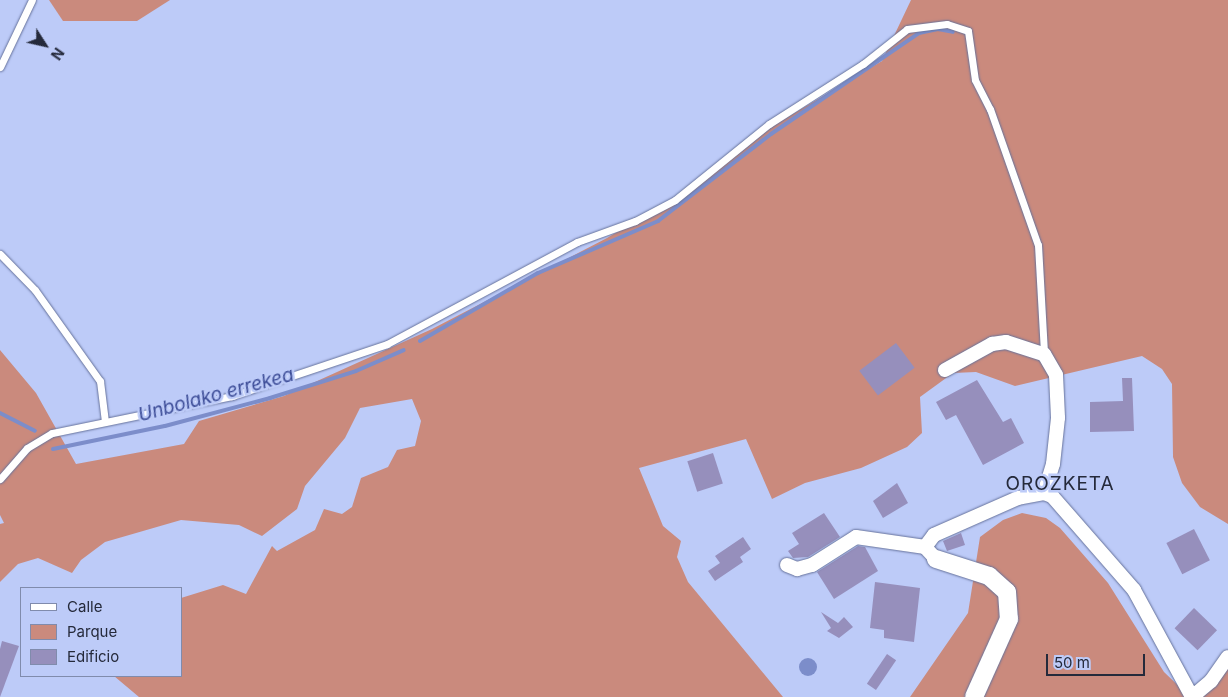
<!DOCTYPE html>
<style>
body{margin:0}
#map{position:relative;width:1228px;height:697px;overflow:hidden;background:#bdcbf8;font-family:Inter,sans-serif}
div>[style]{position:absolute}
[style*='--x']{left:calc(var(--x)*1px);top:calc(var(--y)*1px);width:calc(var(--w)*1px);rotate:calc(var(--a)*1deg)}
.green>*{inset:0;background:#ca8a7d}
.water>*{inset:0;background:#7c8dca}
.round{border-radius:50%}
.stream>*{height:4px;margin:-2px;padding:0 2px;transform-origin:2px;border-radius:2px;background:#7c8dca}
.building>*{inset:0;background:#968fbc;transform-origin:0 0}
.roads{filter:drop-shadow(0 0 1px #66729b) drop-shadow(0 0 1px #66729b)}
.service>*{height:7px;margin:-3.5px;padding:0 3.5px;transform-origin:3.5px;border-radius:3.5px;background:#fff}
.minor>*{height:14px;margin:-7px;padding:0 7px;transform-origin:7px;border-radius:7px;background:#fff}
.tertiary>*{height:18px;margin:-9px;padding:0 9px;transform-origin:9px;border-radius:9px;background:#fff}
span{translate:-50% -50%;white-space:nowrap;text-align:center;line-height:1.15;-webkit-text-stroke:5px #bdcbf8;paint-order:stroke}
.water-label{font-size:19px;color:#3c4c97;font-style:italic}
.neighbourhood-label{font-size:19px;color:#252a3b;letter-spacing:1px}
.legend{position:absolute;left:20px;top:587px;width:162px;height:90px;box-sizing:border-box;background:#bdcbf8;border:1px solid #808bac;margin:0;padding:6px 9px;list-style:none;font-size:15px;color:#252a3b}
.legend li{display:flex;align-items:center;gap:10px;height:25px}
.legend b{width:25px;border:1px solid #808bac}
.north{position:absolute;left:20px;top:20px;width:50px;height:50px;-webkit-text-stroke:4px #bdcbf8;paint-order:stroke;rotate:125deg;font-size:14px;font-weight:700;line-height:20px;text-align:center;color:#252a3b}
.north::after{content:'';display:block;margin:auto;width:18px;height:22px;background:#252a3b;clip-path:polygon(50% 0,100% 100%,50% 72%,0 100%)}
.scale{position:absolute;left:1046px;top:654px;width:99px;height:22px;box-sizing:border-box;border:2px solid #252a3b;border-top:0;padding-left:6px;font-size:15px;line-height:18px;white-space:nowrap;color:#252a3b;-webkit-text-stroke:4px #bdcbf8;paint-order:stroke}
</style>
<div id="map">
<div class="green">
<div style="clip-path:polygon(49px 0,170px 0,137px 21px,63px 21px)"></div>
<div style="clip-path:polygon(911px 0,1228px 0,1228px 524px,1200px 507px,1182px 483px,1173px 457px,1172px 384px,1162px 369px,1142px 356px,1015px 386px,976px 372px,953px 373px,920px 397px,922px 433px,907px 447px,861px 468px,805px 483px,772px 499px,746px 439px,639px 468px,663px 526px,681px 541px,677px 557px,688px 582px,783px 697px,139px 697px,114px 676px,181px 676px,181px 598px,223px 585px,246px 594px,272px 546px,277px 551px,315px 530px,324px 509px,342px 514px,352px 507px,361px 478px,388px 467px,397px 450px,415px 446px,421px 421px,412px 399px,360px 408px,345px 438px,305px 486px,297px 509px,262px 536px,239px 525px,181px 520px,105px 542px,81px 560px,72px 573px,38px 558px,18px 564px,0 582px,0 524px,4px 523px,0 515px,0 350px,36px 393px,76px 464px,184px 444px,199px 421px,284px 396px,432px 329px,607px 238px,693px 187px,776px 124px,882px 61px)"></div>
<div style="clip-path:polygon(1022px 513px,1046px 518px,1060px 528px,1108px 583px,1164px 672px,1190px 697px,910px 697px,968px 613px,980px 537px,1003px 520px)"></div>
<div style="clip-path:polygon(1228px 653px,1228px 697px,1197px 697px)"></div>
</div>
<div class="water">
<div class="round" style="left:799px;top:658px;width:18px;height:18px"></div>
</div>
<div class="stream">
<div style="--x:420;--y:341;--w:136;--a:-30"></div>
<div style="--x:538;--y:273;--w:131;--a:-23.4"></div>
<div style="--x:658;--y:221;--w:143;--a:-37.6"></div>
<div style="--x:771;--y:134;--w:179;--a:-34.3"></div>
<div style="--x:919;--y:33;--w:19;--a:-12"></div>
<div style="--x:938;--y:29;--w:15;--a:11"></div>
<div style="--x:0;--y:413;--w:39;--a:27"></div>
<div style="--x:53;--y:449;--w:114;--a:-11.6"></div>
<div style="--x:165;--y:426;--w:109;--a:-14.9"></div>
<div style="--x:270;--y:398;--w:90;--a:-17.4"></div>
<div style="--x:356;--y:371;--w:52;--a:-23.6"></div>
</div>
<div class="building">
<div style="left:896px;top:343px;width:31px;height:46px;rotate:53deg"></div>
<div style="clip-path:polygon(1122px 378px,1132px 378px,1134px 431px,1090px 432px,1090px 402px,1123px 401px)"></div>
<div style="clip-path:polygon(977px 380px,1003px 422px,1011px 418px,1024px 443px,983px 465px,956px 415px,946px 420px,936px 402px)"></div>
<div style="left:713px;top:453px;width:32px;height:27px;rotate:72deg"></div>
<div style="clip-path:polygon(897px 483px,908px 503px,883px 518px,873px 501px)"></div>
<div style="clip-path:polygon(824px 513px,840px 537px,808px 557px,793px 558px,788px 551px,799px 544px,792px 533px)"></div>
<div style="left:1194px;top:529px;width:35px;height:31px;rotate:63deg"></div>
<div style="clip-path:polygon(961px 533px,965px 545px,947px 551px,943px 541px)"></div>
<div style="clip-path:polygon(743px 537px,751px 549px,740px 557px,743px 562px,715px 581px,708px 571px,720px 563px,715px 556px)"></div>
<div style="clip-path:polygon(858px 546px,865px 547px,878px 571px,834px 599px,817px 572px)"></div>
<div style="clip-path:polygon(875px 582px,920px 588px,914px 642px,884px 638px,884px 630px,870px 628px)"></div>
<div style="left:1194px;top:608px;width:32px;height:28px;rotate:44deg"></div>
<div style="clip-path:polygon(821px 612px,838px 623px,844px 617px,853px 627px,839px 638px,827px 631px,831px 628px)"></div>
<div style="clip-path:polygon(2px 641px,19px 646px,0 697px,0 649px)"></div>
<div style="left:887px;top:654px;width:11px;height:36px;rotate:34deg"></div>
</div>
<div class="roads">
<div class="service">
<div style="--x:0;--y:67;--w:74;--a:-64.5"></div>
<div style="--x:0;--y:254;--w:50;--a:45.8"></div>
<div style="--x:35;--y:290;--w:112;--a:54.5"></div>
<div style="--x:100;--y:381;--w:41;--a:83"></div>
<div style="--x:0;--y:479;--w:41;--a:-48.9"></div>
<div style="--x:27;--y:448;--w:29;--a:-31"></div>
<div style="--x:52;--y:433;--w:184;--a:-11.6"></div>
<div style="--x:232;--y:396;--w:163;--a:-18.5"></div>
<div style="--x:387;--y:344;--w:216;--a:-28.2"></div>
<div style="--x:577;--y:242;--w:62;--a:-19.9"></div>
<div style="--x:635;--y:221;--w:45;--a:-27.7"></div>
<div style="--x:675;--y:200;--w:121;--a:-39"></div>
<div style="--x:769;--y:124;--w:112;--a:-32.6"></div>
<div style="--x:863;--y:64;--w:56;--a:-38.5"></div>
<div style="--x:907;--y:29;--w:40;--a:-7.1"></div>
<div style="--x:947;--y:24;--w:22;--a:18"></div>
<div style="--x:968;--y:31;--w:49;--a:81.9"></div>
<div style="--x:975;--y:80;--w:33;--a:63"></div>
<div style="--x:990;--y:109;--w:144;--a:70.6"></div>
<div style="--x:1038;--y:245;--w:109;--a:86.8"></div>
</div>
<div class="minor">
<div style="--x:945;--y:370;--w:54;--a:-29"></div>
<div style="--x:992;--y:344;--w:14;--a:-8"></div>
<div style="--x:1006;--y:342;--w:40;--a:18"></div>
<div style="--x:1044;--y:354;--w:24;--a:60"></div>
<div style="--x:1056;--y:375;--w:43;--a:87.3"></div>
<div style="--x:1058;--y:418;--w:46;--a:96.2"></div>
<div style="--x:1053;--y:464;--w:30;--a:107"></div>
<div style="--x:936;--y:559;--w:16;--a:-133"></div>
<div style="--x:925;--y:547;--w:15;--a:-53"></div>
<div style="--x:934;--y:535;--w:92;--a:-23.8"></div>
<div style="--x:1018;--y:498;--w:26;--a:-11"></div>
<div style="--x:1044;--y:493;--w:9;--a:21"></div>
<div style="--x:1052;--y:496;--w:125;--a:48.9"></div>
<div style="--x:1134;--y:590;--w:122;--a:61.5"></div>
<div style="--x:1192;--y:697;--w:25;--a:-40"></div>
<div style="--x:1211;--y:681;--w:29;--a:-55"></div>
<div style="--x:787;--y:565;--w:11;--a:22"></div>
<div style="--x:797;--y:569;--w:16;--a:-15"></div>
<div style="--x:812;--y:565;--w:52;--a:-32.5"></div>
<div style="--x:856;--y:537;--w:70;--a:8.2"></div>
</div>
<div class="tertiary">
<div style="--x:936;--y:559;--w:56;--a:17.8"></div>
<div style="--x:989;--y:576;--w:24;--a:42"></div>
<div style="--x:1007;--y:592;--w:27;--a:86"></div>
<div style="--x:1009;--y:619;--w:85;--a:114.2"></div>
</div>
</div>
<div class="water-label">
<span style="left:216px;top:395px;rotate:-15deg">Unbolako errekea</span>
</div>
<div class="neighbourhood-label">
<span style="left:1060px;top:484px">OROZKETA</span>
</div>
<ul class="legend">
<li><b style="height:6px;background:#fff"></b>Calle</li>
<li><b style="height:14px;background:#ca8a7d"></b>Parque</li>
<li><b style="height:14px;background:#968fbc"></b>Edificio</li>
</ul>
<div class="north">N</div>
<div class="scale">50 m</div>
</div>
